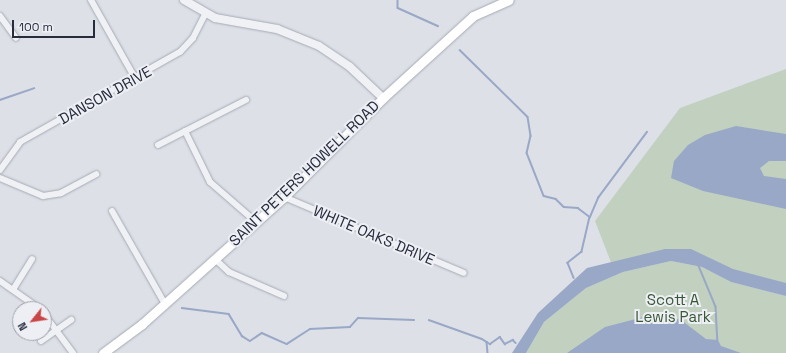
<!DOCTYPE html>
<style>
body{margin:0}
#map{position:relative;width:786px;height:353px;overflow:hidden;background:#dde0e7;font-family:"Space Grotesk",sans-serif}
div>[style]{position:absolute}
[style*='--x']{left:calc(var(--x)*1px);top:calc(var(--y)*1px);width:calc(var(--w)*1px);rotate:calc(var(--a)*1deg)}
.green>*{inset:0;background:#c1d0bf}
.water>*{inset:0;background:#99a8c6}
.stream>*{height:1.5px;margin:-0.75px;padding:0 0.75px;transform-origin:0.75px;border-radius:0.75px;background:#99a8c6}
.roads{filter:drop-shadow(0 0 1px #a6aab4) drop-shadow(0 0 1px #a6aab4)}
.minor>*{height:6px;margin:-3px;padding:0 3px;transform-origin:3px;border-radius:3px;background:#f0f1f5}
.tertiary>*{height:8px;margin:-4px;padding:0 4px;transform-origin:4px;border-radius:4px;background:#f0f1f5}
.secondary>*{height:9px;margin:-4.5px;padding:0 4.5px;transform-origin:4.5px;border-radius:4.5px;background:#fff}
span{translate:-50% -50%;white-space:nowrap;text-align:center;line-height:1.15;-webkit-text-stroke:4px #edeff4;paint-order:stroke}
.street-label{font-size:15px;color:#272c3d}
.park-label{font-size:15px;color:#375835}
.north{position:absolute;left:12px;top:301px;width:40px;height:40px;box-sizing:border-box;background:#edeff4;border:1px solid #9ea1ab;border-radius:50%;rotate:240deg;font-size:11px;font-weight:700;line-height:16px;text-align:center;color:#272c3d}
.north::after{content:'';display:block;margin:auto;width:14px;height:18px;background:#c94546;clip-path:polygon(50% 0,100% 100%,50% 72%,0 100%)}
.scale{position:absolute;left:12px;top:20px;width:83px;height:18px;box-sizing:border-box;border:2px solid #272c3d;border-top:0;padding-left:5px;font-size:12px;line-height:14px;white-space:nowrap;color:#272c3d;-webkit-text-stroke:3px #edeff4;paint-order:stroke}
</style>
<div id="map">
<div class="green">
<div style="clip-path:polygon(786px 69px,786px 285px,751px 280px,681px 257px,612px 265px,595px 221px,680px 108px)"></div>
<div style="clip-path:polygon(671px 261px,702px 267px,731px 282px,786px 296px,786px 353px,526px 353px,544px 322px,586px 288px,623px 272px)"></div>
</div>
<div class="water">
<div style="clip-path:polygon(736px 126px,786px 134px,786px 161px,769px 161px,760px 168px,764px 176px,786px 179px,786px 209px,703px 191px,671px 178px,674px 161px,688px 145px,705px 135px)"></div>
<div style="clip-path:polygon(665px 249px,691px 249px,733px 269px,786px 283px,786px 296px,731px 282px,702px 267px,671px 261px,623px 272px,586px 288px,544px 322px,526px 353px,512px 353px,538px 313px,587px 268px)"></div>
<div style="clip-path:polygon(655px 314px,681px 320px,706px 339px,718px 340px,721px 346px,741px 353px,567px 353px,605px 327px)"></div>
</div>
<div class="stream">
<div style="--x:398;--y:0;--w:8;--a:90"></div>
<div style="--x:398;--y:8;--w:44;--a:24.2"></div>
<div style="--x:460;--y:50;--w:95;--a:44.6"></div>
<div style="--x:528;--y:117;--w:19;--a:81"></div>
<div style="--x:531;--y:136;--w:17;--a:103"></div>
<div style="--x:527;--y:153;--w:46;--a:68.4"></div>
<div style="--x:544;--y:196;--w:12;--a:14"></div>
<div style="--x:556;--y:199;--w:11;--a:45"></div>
<div style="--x:564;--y:207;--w:14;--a:4"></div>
<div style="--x:578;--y:208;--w:15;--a:37"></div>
<div style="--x:590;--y:217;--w:36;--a:103"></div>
<div style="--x:582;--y:252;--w:18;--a:142"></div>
<div style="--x:568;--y:263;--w:16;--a:68"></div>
<div style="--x:0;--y:100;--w:36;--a:-19"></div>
<div style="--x:590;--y:217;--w:21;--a:-67"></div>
<div style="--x:598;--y:198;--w:82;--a:-53.4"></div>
<div style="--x:699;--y:266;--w:44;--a:67.5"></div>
<div style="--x:716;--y:307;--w:33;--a:87"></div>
<div style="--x:182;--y:308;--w:47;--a:7.3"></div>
<div style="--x:229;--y:314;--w:26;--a:59"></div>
<div style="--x:242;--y:336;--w:9;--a:32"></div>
<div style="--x:250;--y:341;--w:14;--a:-34"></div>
<div style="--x:262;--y:333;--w:27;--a:24"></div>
<div style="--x:287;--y:344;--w:27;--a:-33"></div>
<div style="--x:310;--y:329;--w:40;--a:-2.9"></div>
<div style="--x:350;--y:327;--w:12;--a:-48"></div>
<div style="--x:358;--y:318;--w:56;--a:2"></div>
<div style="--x:429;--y:320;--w:56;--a:19.7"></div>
<div style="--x:482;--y:339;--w:6;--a:31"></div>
<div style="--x:487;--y:342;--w:11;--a:85"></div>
<div style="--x:487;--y:342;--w:4;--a:34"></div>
<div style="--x:490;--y:344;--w:12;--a:-35"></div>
<div style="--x:500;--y:337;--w:9;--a:54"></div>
<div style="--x:505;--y:344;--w:9;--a:-27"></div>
<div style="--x:513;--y:340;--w:4;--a:45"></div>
</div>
<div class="roads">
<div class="minor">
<div style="--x:91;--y:0;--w:90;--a:60.6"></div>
<div style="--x:0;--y:16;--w:27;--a:54"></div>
<div style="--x:185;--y:131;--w:57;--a:63.9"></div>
<div style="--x:210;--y:182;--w:61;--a:41"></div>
<div style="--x:158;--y:145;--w:99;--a:-27.1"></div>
<div style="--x:0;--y:170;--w:34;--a:-54"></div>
<div style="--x:20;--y:142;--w:184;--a:-29.4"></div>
<div style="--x:180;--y:52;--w:19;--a:-47"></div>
<div style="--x:193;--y:38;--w:27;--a:-63"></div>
<div style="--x:0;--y:178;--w:47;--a:22.7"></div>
<div style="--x:43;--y:196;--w:18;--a:-9"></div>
<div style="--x:61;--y:193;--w:40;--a:-28"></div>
<div style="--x:284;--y:197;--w:195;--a:22.9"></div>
<div style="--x:112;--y:211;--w:107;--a:60.3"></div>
<div style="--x:215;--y:259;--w:19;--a:43"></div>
<div style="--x:229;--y:272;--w:60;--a:23.6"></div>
<div style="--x:0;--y:281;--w:49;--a:35"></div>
<div style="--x:14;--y:288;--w:34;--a:-58"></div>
<div style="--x:44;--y:314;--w:49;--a:53.4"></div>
<div style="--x:41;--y:341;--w:37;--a:-35"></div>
</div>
<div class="tertiary">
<div style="--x:184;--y:0;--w:36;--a:30"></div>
<div style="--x:215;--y:18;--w:63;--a:10.1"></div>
<div style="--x:277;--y:29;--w:45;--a:22"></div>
<div style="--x:319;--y:46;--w:37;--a:34"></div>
<div style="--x:350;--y:67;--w:45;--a:43.2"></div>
</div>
<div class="secondary">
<div style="--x:103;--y:353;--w:49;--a:-36.6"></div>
<div style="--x:142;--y:324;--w:191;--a:-41.8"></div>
<div style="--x:284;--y:197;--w:140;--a:-45"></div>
<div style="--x:383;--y:98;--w:122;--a:-42.3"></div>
<div style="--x:473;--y:16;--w:39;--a:-24"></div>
</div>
</div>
<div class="street-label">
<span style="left:105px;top:95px;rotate:-29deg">DANSON DRIVE</span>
<span style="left:304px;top:173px;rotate:-44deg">SAINT PETERS HOWELL ROAD</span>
<span style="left:374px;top:235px;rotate:23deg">WHITE OAKS DRIVE</span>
</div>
<div class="park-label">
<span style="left:673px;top:308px">Scott A<br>Lewis Park</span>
</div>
<div class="north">N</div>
<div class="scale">100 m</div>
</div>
